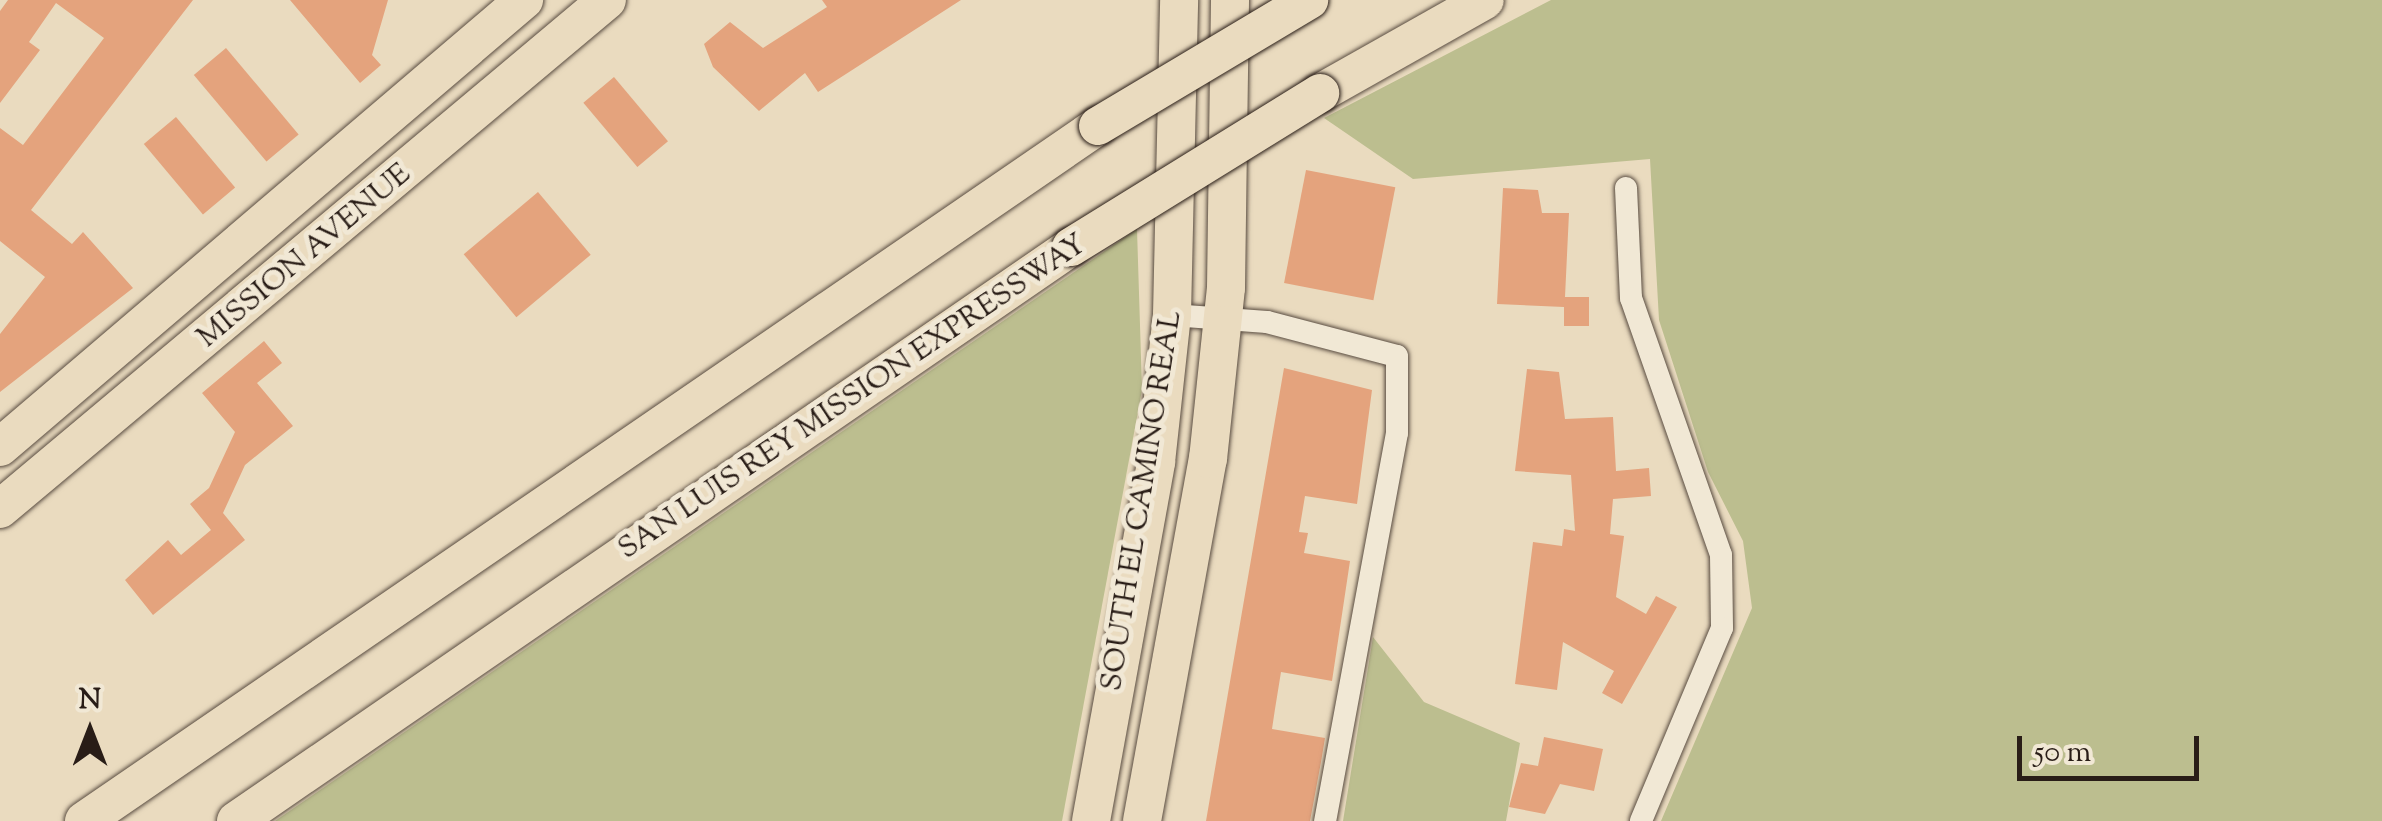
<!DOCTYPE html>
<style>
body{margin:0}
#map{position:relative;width:2382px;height:821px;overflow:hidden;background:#eadbbf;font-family:"Sorts Mill Goudy",serif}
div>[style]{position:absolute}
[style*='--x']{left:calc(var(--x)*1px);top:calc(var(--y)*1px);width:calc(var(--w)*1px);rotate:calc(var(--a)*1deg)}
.green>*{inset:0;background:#bcbe8f}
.building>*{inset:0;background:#e4a37d;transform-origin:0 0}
.roads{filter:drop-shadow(0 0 2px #594c41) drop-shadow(0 0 2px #594c41)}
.minor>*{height:22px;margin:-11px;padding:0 11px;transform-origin:11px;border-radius:11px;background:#f1e8d5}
.primary>*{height:38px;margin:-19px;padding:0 19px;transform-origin:19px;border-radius:19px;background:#eadbbf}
.trunk>*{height:38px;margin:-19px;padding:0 19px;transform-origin:19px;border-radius:19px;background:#eadbbf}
.bridges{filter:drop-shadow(0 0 2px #291d17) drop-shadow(0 0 2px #291d17)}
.trunk-bridge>*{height:38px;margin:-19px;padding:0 19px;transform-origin:19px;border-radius:19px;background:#eadbbf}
span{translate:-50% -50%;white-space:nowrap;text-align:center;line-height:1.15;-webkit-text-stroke:10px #f1e8d5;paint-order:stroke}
.street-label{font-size:30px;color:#291d17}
.north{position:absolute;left:40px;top:681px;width:100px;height:100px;-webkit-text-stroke:8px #f1e8d5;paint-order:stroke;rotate:0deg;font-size:28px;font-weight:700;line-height:40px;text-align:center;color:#291d17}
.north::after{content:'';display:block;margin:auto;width:35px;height:45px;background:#291d17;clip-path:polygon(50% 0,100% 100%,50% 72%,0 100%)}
.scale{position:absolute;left:2017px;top:736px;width:182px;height:45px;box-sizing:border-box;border:5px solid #291d17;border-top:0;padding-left:12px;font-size:30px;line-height:35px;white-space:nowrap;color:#291d17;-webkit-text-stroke:8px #f1e8d5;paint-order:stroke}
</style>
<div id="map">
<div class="green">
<div style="clip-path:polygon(1551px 0,2382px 0,2382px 821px,1661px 821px,1752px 608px,1743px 541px,1708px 472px,1659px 320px,1650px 159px,1413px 179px,1324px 118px)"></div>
<div style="clip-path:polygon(1137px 229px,1142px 390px,1062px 821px,275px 821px)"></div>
<div style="clip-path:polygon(1373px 637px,1424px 702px,1520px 743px,1506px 821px,1343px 821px)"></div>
</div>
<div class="building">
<div style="clip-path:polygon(8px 0,193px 0,31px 210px,72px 244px,83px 232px,133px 288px,0 392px,0 334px,45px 277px,0 241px,0 128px,23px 145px,104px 38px,56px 3px,29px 42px,40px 50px,0 103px,0 11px)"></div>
<div style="clip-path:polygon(290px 0,388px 0,372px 55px,381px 65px,360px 83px)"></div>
<div style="clip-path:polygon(822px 0,961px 0,818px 92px,805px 73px,759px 111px,713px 67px,704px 44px,730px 22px,763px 48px,827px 7px)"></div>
<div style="left:226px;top:48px;width:113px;height:42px;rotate:50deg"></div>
<div style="left:614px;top:77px;width:84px;height:40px;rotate:50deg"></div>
<div style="left:176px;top:117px;width:92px;height:42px;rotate:50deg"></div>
<div style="left:1306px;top:170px;width:91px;height:115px;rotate:11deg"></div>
<div style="clip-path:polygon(1503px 188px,1538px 190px,1542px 213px,1569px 213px,1565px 297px,1589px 297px,1589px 326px,1564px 326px,1564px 307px,1497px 304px)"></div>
<div style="left:538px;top:192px;width:82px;height:97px;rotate:50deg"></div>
<div style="clip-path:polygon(264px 341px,282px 363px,257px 383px,293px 426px,245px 465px,223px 513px,245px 540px,153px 615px,125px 580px,168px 540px,181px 555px,211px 530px,190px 504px,209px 488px,235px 432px,202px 393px)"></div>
<div style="clip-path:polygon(1284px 368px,1372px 390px,1357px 504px,1305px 496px,1299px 532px,1308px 533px,1304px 553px,1350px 561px,1332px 681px,1281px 672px,1275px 709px,1272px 729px,1325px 738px,1321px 762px,1310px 821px,1206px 821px)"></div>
<div style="clip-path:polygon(1527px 369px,1559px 372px,1565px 419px,1613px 417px,1616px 471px,1649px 468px,1651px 496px,1613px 499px,1610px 534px,1624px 536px,1616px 597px,1646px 614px,1656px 596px,1677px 607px,1622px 704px,1602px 693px,1614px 671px,1563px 642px,1557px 690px,1515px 684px,1533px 542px,1562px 546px,1564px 529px,1575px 531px,1571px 475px,1515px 471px)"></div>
<div style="clip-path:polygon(1544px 737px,1603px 749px,1594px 791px,1560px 784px,1545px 814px,1509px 807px,1521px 763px,1538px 766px)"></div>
</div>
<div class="roads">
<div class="minor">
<div style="--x:1626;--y:188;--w:110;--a:87.4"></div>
<div style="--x:1631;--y:298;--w:272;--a:70.7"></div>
<div style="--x:1721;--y:555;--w:73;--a:89.2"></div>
<div style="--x:1722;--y:628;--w:209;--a:112.8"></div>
<div style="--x:1172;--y:315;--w:95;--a:4.2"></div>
<div style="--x:1267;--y:322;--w:134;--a:14.7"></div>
<div style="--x:1397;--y:356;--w:77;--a:90"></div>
<div style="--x:1397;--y:433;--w:395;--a:100.5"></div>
</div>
<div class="primary">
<div style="--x:0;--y:447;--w:689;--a:-40.47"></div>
<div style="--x:0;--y:509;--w:792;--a:-39.98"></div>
<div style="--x:1091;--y:821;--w:365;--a:-79.7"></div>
<div style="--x:1156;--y:462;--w:148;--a:-83.8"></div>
<div style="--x:1172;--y:315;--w:315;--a:-88.7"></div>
<div style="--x:1142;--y:821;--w:368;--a:-79.7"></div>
<div style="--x:1208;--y:459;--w:172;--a:-84"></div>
<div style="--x:1226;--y:288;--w:288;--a:-89.2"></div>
</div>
<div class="trunk">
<div style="--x:1320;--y:93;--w:189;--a:-29.4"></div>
<div style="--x:84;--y:821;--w:1229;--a:-34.43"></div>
<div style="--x:236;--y:821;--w:1013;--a:-34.51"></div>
</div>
</div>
<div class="bridges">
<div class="trunk-bridge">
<div style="--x:1098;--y:126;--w:246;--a:-30.8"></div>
<div style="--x:1071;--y:247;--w:293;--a:-31.7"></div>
</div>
</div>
<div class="street-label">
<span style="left:305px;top:257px;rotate:-40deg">MISSION AVENUE</span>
<span style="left:853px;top:398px;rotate:-34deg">SAN LUIS REY MISSION EXPRESSWAY</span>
<span style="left:1143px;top:501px;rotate:-81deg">SOUTH EL CAMINO REAL</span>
</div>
<div class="north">N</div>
<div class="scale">50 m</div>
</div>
